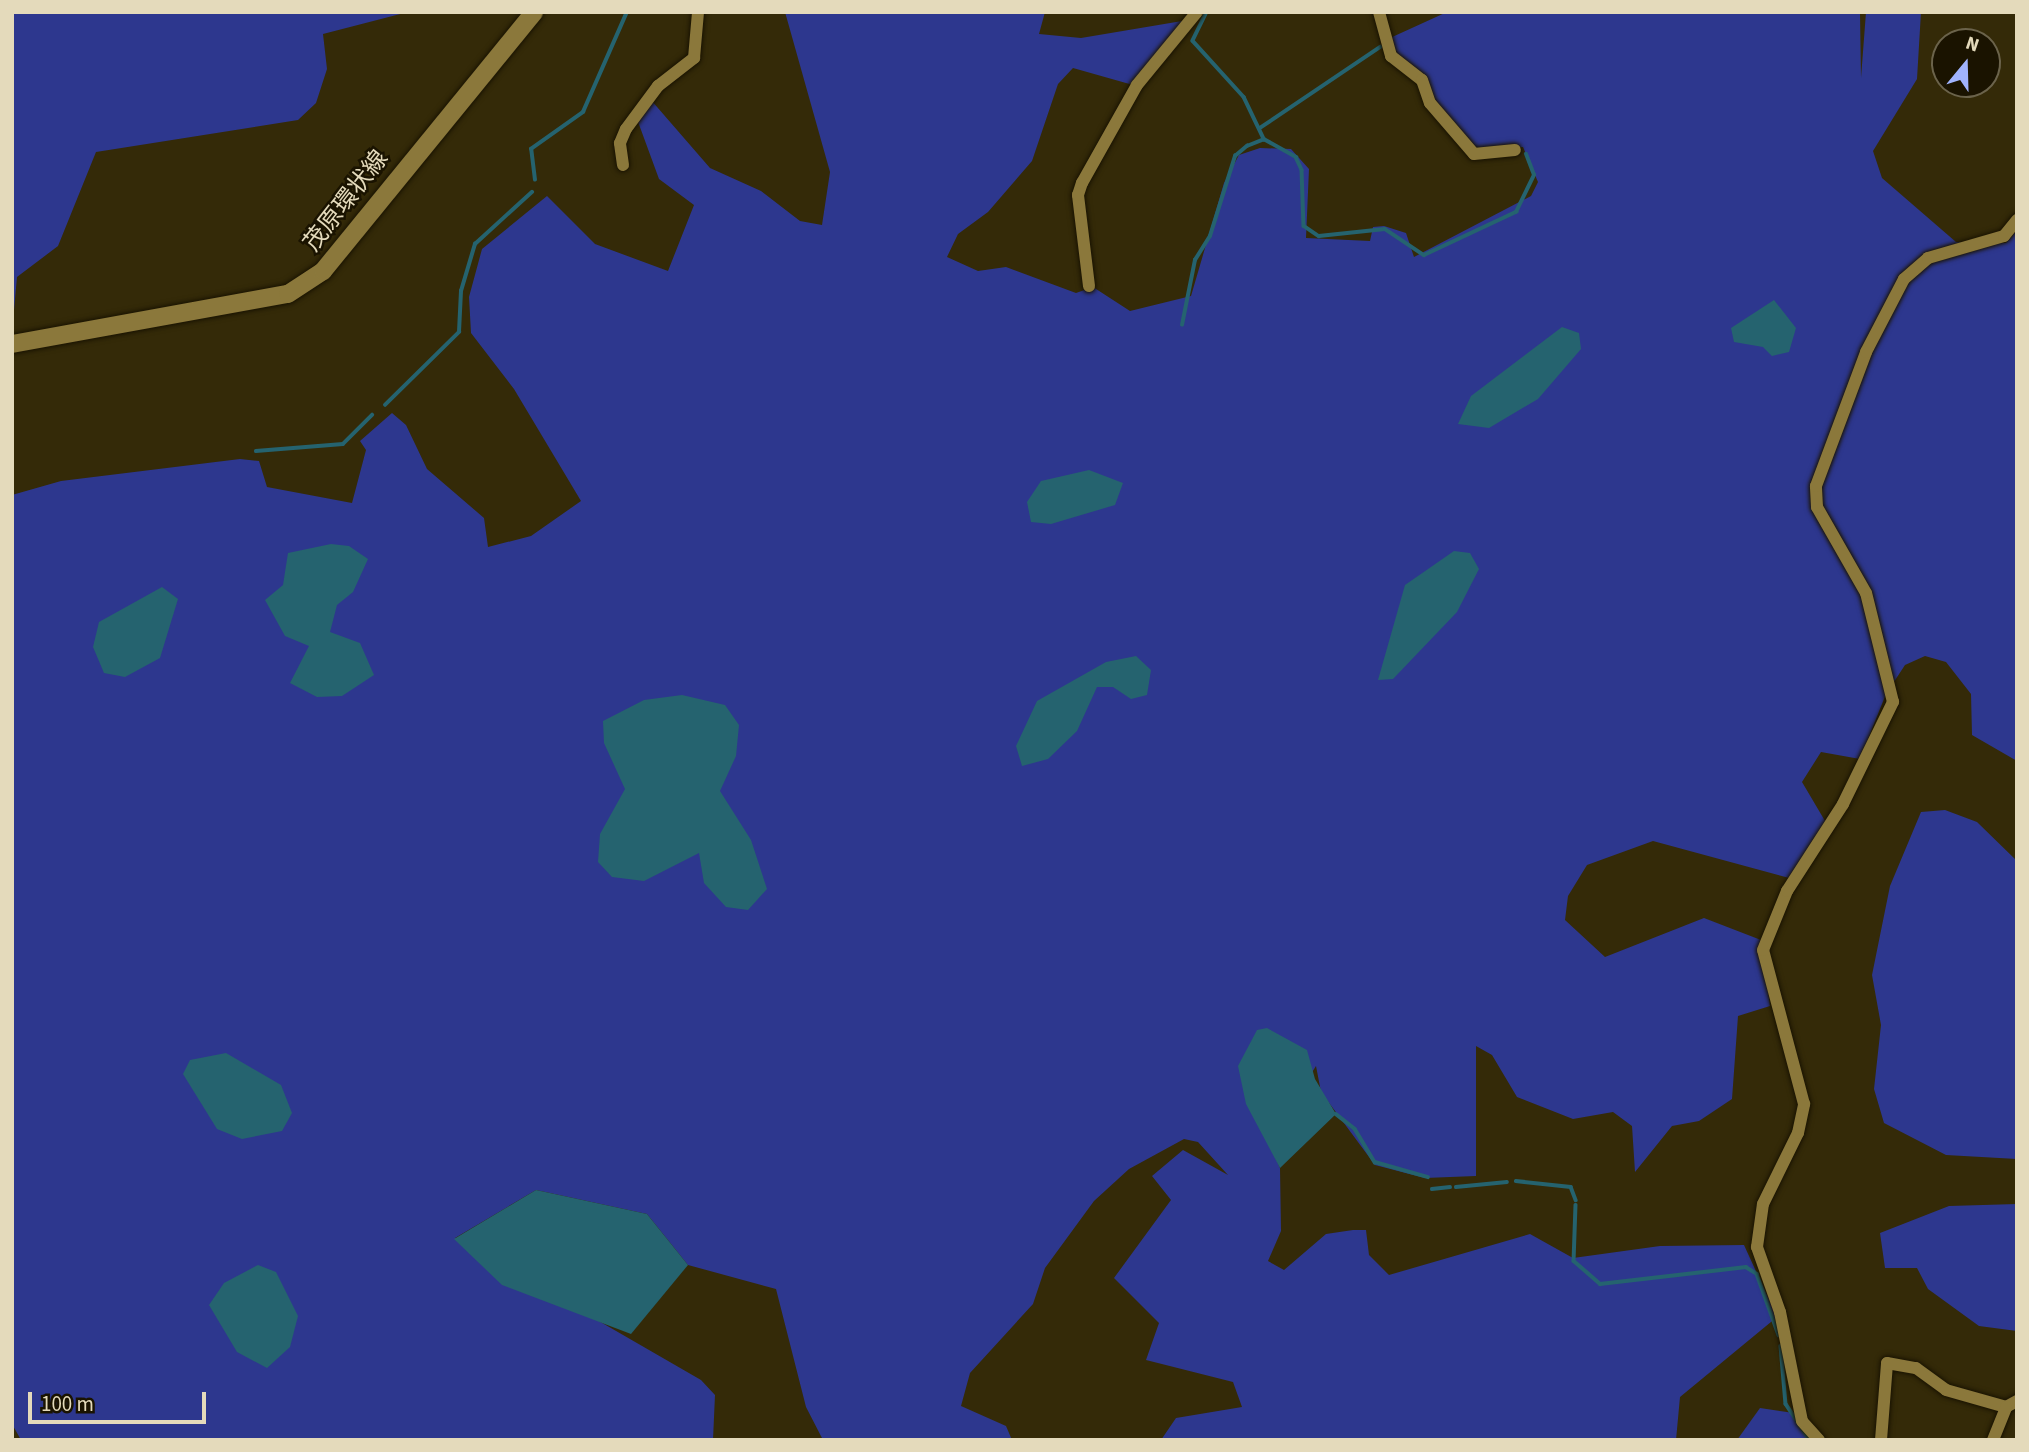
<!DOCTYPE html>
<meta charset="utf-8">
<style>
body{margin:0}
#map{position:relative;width:2029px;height:1452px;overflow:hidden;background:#342a08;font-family:"Source Sans 3","Noto Sans JP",sans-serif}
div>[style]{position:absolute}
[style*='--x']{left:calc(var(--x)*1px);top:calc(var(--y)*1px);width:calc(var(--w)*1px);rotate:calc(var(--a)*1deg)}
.green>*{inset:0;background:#2d378e}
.water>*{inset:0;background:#25636f}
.stream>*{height:3.5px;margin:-1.75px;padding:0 1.75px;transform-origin:1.75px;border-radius:1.75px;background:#25636f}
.roads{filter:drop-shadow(0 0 2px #191302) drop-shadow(0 0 2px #191302)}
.minor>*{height:12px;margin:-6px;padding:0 6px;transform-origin:6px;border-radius:6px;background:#8b783b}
.secondary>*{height:18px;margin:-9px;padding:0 9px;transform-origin:9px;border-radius:9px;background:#8b783b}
span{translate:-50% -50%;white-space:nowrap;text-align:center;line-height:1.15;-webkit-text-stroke:5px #1a1300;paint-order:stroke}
.street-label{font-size:24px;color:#e4dabb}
.frame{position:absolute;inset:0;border:14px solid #e4dabb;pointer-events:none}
.north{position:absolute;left:1931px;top:28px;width:70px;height:70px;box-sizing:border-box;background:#1a1300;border:2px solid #6b634b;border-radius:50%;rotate:19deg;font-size:19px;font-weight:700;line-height:28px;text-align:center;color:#e4dabb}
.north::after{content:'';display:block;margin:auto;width:24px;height:32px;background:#a0b3fd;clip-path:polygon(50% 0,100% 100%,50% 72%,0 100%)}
.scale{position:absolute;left:28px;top:1392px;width:178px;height:32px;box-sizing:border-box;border:4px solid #e4dabb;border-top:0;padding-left:9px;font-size:21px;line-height:24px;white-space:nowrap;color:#e4dabb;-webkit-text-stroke:5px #1a1300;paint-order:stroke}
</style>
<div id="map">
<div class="green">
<div style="clip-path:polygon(12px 12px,408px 12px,323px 34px,327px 69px,316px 103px,298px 120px,96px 152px,58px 246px,17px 277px,12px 332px)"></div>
<div style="clip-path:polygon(785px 12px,1045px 12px,1039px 34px,1081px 38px,1188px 20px,1133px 85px,1073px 68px,1058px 84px,1032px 161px,988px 212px,958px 234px,947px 257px,978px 271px,1006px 267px,1076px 293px,1093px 287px,1130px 311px,1191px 296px,1224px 183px,1239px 155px,1260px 148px,1291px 149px,1309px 169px,1306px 238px,1370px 241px,1373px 227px,1384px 226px,1406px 233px,1414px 257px,1531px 196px,1538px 182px,1523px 147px,1475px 151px,1434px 103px,1428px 83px,1399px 64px,1390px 38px,1447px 12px,1860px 12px,1861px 78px,1866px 12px,1921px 12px,1917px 79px,1873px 151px,1882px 178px,1956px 242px,2006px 243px,2017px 230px,2017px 761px,1972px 735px,1971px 694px,1946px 662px,1925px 656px,1905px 665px,1886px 694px,1860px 759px,1821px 752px,1802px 782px,1828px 826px,1789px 878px,1653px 841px,1587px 865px,1568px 896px,1565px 920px,1605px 957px,1704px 918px,1761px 940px,1770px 1006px,1738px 1016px,1732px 1099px,1699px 1121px,1672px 1126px,1635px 1172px,1632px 1126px,1613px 1112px,1573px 1119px,1517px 1097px,1492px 1055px,1476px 1046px,1476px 1176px,1425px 1178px,1375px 1165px,1321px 1092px,1316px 1066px,1268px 1141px,1280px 1168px,1281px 1231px,1268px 1261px,1284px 1270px,1326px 1234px,1353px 1230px,1366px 1230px,1369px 1255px,1389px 1275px,1530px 1234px,1573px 1258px,1660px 1246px,1744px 1245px,1777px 1317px,1680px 1397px,1676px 1440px,1161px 1440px,1176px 1418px,1242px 1407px,1233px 1382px,1146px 1360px,1159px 1323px,1114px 1278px,1171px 1200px,1152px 1176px,1183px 1150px,1228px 1175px,1198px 1142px,1184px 1139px,1129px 1169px,1094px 1201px,1045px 1268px,1033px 1304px,970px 1373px,961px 1406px,1006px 1426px,1012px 1440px,823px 1440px,806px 1407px,776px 1289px,688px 1265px,647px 1214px,536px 1190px,455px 1238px,701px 1380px,715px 1395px,713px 1440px,21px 1440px,12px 1424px,12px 495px,61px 481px,240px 459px,259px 461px,267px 487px,352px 503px,366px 450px,360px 441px,392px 413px,406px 425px,427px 469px,484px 518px,488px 547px,531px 536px,581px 501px,514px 389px,471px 333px,469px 297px,482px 249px,547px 196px,595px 244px,668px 271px,694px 205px,659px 179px,637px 119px,651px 100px,710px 168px,761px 191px,800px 221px,822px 225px,830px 172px)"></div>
<div style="clip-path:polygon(1945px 810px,1977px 822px,2017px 861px,2017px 1159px,1946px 1155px,1884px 1123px,1874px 1089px,1881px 1025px,1872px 975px,1890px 886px,1921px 812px)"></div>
<div style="clip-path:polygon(2017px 1204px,2017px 1331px,1979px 1326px,1928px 1289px,1917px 1268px,1885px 1268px,1880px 1233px,1949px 1206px)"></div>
<div style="clip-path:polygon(1760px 1408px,1794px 1413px,1815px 1440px,1737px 1440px)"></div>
</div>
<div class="water">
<div style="clip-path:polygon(1774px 300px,1796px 328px,1789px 352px,1772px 356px,1763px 347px,1734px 342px,1731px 328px)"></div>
<div style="clip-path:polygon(1562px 327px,1579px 333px,1581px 349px,1538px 399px,1489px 428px,1458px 424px,1471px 396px)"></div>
<div style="clip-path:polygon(1089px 470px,1123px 483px,1115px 505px,1051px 524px,1031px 522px,1027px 502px,1041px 481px)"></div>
<div style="clip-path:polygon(331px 544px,349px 546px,368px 559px,353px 592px,337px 605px,330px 632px,360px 643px,374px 675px,342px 696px,317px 697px,290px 683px,309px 646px,285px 636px,265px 600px,283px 585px,288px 553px)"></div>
<div style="clip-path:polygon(1454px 551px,1470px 553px,1479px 569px,1457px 612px,1393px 679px,1378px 680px,1405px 585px)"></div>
<div style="clip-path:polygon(162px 587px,178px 599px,160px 658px,125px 677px,104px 673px,93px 647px,99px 622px)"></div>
<div style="clip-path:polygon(1136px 656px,1151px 670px,1147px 695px,1131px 699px,1113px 687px,1097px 687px,1077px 731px,1048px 759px,1022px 766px,1016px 746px,1037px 701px,1106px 662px)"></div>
<div style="clip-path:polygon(682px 695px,725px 705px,739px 725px,736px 756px,720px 791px,751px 840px,767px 889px,748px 910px,726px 907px,704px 883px,699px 853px,644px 881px,612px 877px,598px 862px,600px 834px,625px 789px,604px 743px,603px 721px,644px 700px)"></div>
<div style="clip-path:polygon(1267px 1028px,1307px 1050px,1315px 1079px,1336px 1114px,1280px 1168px,1246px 1104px,1238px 1066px,1257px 1030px)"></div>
<div style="clip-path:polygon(226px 1053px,281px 1085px,292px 1113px,282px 1131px,242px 1139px,217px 1129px,183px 1074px,190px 1060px)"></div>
<div style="clip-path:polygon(536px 1190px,647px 1214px,688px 1265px,631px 1334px,502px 1285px,454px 1239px)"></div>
<div style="clip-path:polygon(258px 1265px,276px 1272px,298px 1316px,290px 1347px,267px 1368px,237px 1352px,209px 1305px,224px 1283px)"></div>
</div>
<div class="stream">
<div style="--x:1207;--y:12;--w:32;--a:116"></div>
<div style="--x:1193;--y:41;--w:76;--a:47.7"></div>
<div style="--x:1244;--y:97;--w:47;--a:64.5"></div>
<div style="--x:1260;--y:128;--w:145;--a:-34"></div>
<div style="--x:535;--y:180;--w:31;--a:-97"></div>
<div style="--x:531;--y:149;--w:64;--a:-35.4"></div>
<div style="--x:583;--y:112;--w:109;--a:-66.3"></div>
<div style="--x:1182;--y:325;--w:66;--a:-78.7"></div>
<div style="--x:1195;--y:260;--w:28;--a:-58"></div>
<div style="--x:1210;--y:236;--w:84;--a:-72.6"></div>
<div style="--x:1235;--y:156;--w:16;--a:-40"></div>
<div style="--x:1247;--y:146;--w:18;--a:-22"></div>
<div style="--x:1264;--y:139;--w:37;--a:29"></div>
<div style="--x:1296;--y:157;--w:14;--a:65"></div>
<div style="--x:1302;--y:170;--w:56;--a:88"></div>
<div style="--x:1304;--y:226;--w:18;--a:34"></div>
<div style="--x:1319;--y:236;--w:66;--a:-6.1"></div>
<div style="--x:1385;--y:229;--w:47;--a:33.7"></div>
<div style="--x:1424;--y:255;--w:102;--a:-25.1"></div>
<div style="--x:1516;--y:212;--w:41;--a:-64.1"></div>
<div style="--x:1534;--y:175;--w:22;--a:-111"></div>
<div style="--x:385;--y:405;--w:104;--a:-44.6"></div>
<div style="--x:459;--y:332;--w:41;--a:-87.2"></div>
<div style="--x:461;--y:291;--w:49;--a:-73.4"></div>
<div style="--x:475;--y:244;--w:77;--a:-42.4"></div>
<div style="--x:256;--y:451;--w:87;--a:-4.6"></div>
<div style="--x:343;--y:444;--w:41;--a:-45"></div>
<div style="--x:1336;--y:1114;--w:24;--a:38"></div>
<div style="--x:1355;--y:1129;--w:39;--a:59"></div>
<div style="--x:1375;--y:1162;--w:55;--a:15.8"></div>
<div style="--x:1516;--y:1181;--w:55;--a:6.2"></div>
<div style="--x:1571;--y:1187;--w:14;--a:69"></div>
<div style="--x:1456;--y:1187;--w:51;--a:-5.6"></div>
<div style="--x:1432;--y:1189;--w:18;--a:-6"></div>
<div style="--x:1576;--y:1205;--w:56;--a:92"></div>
<div style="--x:1574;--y:1261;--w:35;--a:41"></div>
<div style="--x:1600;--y:1284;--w:147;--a:-6.6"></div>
<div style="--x:1746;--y:1267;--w:13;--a:32"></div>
<div style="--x:1757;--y:1274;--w:65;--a:70.2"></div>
<div style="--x:1781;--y:1346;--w:58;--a:85.1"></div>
<div style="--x:1786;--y:1404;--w:43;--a:56.3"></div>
</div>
<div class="roads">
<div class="minor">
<div style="--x:1379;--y:12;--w:46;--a:74.7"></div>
<div style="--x:1391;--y:56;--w:39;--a:38"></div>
<div style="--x:1422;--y:80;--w:24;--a:71"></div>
<div style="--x:1430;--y:103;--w:67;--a:49.2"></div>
<div style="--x:1474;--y:154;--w:41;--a:-5.6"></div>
<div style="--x:623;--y:165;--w:22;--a:-98"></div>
<div style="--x:620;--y:143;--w:15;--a:-67"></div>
<div style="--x:626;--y:129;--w:54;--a:-53.3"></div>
<div style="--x:658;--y:86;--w:46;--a:-37.9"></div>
<div style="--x:694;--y:58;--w:46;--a:-85"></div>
<div style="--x:1089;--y:286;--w:92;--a:-96.9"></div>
<div style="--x:1078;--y:195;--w:13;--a:-72"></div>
<div style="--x:1082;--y:183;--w:112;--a:-60.7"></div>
<div style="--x:1137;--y:85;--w:94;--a:-50.6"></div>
<div style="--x:1819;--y:1440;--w:25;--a:-132"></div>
<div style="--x:1802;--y:1421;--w:111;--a:-101.4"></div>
<div style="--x:1780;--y:1312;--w:69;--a:-109.5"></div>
<div style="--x:1757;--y:1247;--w:43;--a:-82.1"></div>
<div style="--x:1763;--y:1204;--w:79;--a:-63.8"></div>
<div style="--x:1798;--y:1133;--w:30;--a:-78"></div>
<div style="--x:1804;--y:1104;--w:159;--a:-104.9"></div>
<div style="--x:1763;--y:950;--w:64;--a:-67.9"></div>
<div style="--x:1787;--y:891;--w:103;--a:-57.2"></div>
<div style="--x:1843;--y:804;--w:114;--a:-63.9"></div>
<div style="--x:1893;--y:702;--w:112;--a:-103.9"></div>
<div style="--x:1866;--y:593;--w:99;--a:-119.7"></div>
<div style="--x:1817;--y:507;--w:21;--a:-93"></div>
<div style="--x:1816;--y:486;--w:143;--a:-69.5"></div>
<div style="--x:1866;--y:352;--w:82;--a:-62.5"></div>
<div style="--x:1904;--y:279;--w:32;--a:-41"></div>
<div style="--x:1928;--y:258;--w:79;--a:-16.1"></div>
<div style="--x:2004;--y:236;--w:21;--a:-51"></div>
<div style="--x:1881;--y:1440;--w:77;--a:-85.5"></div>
<div style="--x:1887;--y:1363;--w:29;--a:10"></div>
<div style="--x:1916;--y:1368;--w:37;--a:36"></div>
<div style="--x:1946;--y:1390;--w:62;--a:15.8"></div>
<div style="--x:2006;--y:1407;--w:13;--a:-29"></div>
<div style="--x:1993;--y:1440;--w:35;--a:-68"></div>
</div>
<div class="secondary">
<div style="--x:12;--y:344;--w:280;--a:-10.3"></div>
<div style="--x:288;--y:294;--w:42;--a:-33.3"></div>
<div style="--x:323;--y:271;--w:334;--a:-50.8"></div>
</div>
</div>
<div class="street-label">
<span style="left:346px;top:201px;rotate:-52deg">茂原環状線</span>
</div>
<div class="frame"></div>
<div class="north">N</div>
<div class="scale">100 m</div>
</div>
